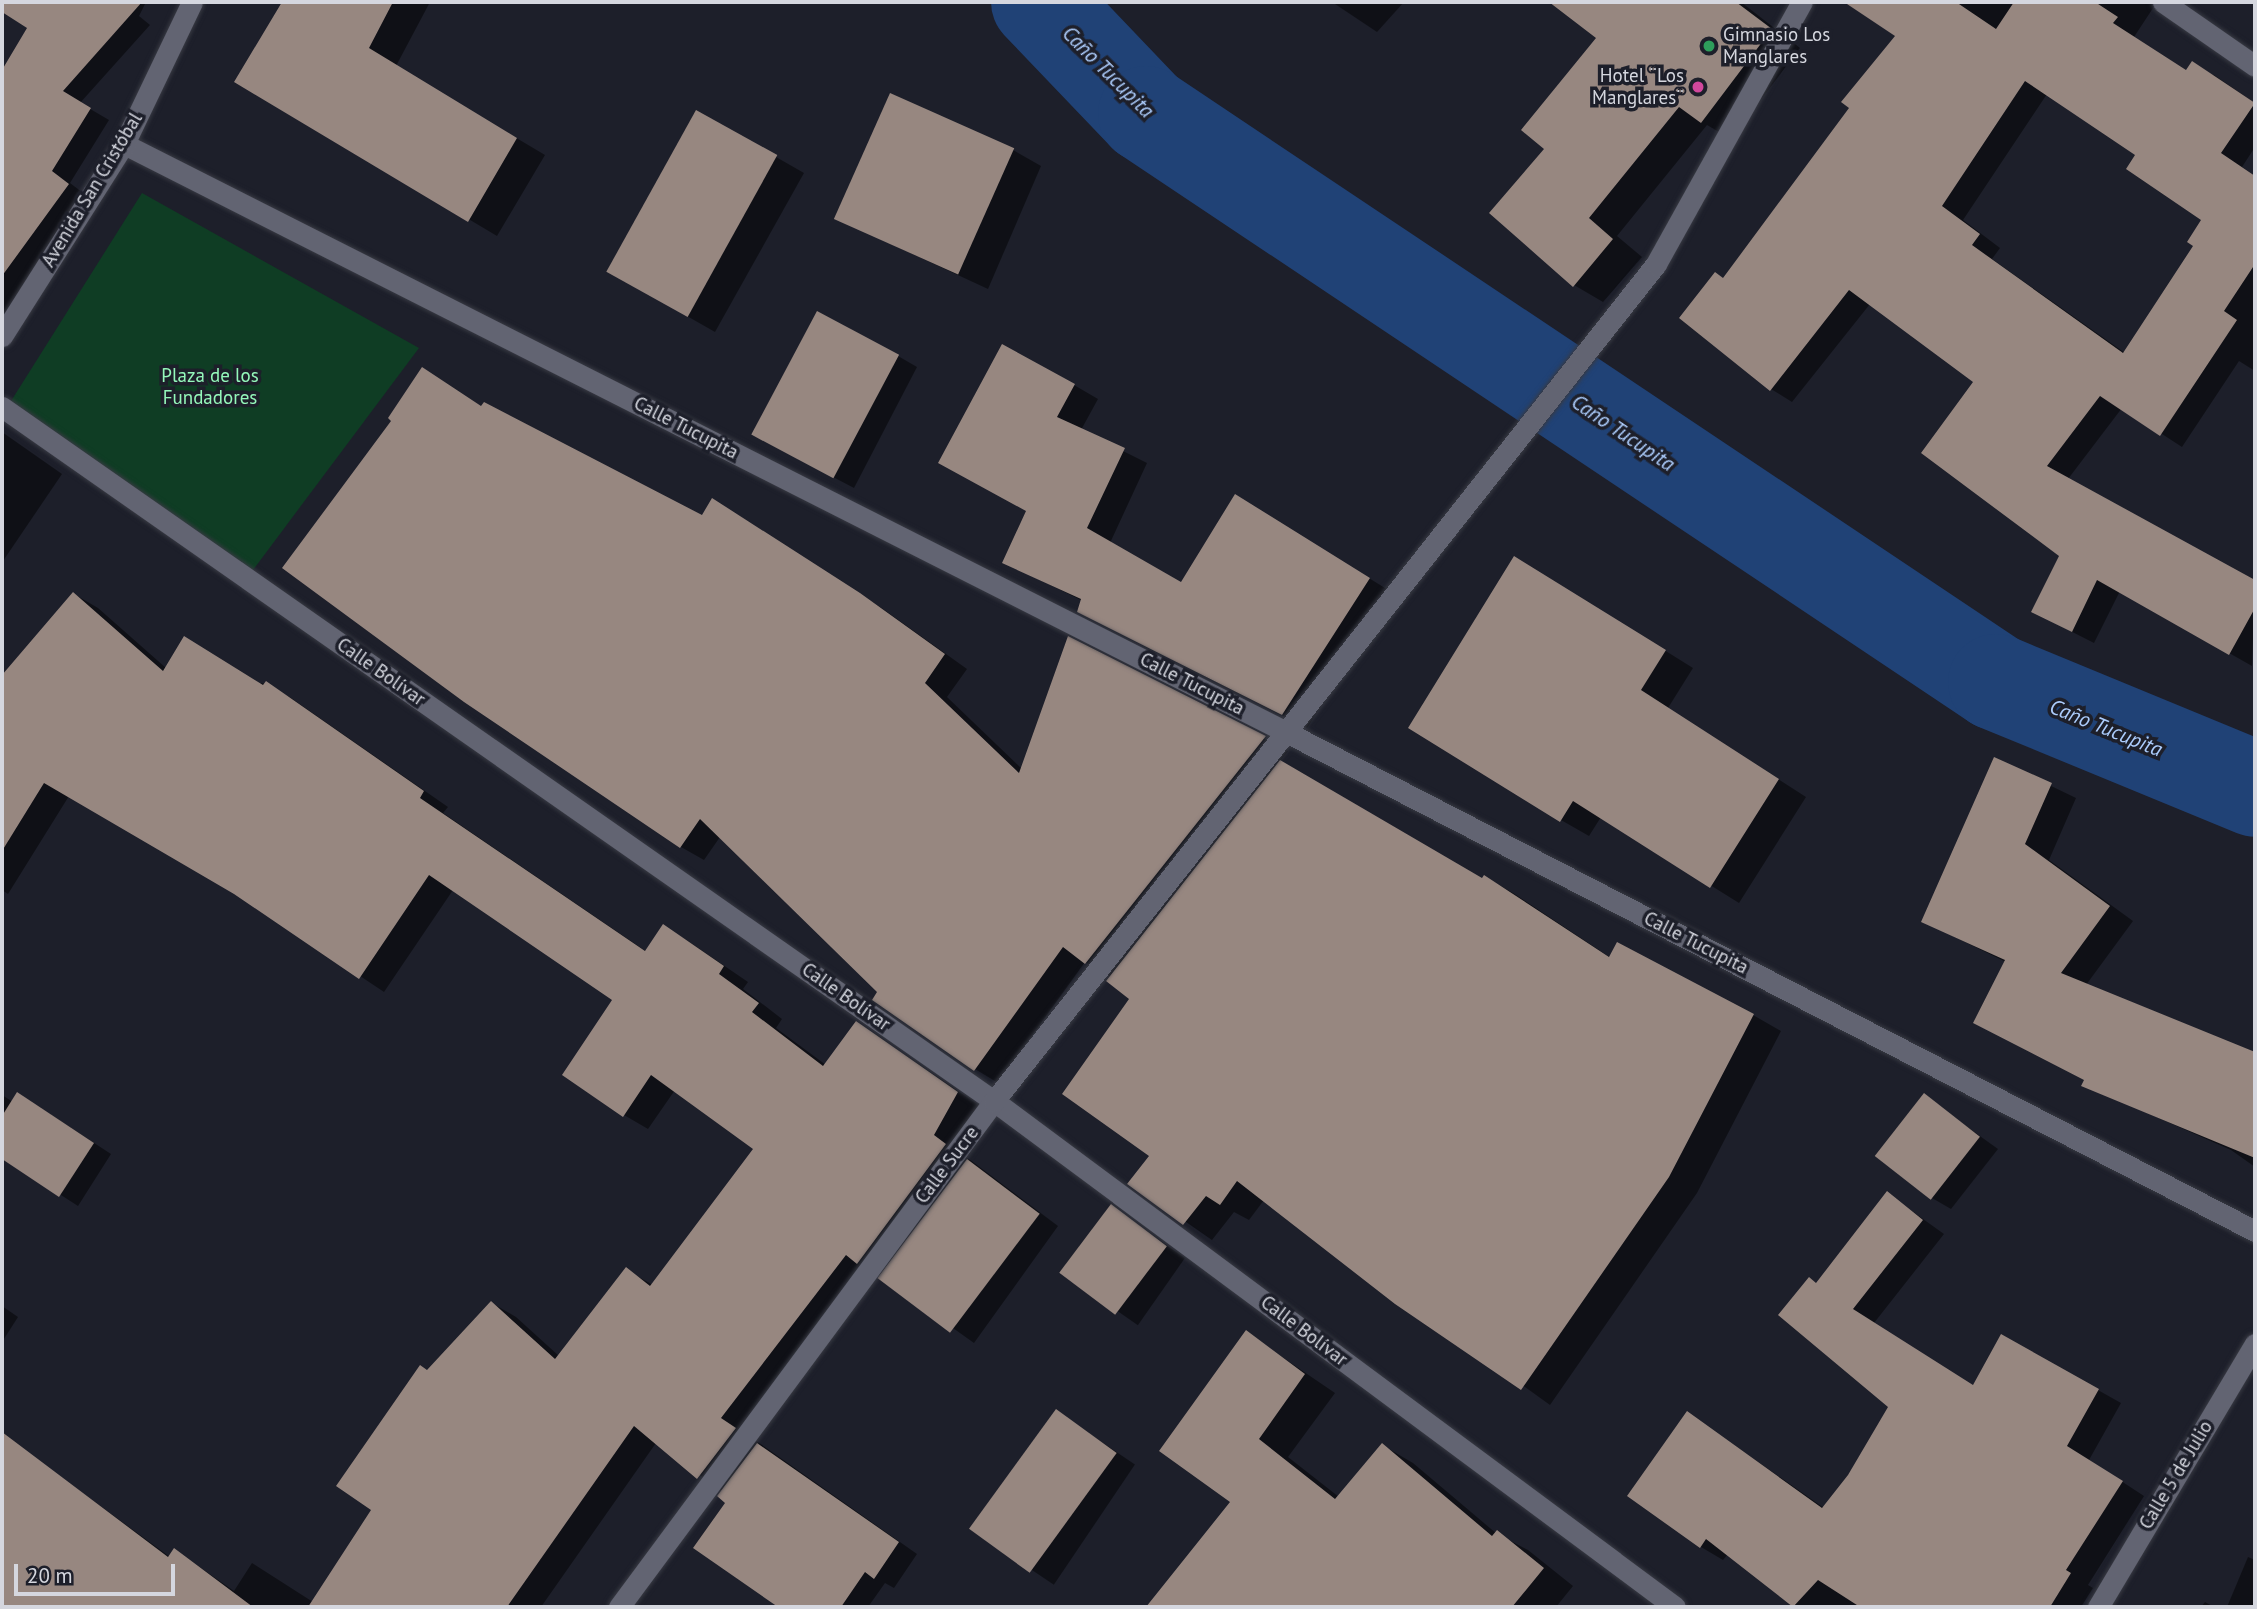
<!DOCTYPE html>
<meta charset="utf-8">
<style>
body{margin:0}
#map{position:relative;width:2257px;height:1609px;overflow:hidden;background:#1d1f2a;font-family:"PT Sans",sans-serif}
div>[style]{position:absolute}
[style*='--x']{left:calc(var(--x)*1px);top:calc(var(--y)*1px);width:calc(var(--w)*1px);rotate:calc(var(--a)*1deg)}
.green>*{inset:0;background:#0f3d24}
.shadow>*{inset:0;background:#0007;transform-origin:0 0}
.river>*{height:96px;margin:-48px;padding:0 48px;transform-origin:48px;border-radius:48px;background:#204276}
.building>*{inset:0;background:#978780;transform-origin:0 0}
.roads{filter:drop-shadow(0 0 2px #383a43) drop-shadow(0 0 2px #383a43)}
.street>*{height:21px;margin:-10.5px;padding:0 10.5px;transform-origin:10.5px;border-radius:10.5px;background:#626472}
.dots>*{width:19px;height:19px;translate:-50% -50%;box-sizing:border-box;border:4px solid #1d1f2a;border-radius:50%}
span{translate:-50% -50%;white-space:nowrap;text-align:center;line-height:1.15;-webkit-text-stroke:7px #1d1f2a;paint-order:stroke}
.poi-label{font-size:19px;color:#d5d7df}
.left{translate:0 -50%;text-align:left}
.right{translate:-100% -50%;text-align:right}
.street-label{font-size:19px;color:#d5d7df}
.park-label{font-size:19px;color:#94f7ba}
.water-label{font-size:21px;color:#acccfc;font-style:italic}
.frame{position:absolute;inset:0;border:4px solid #d5d7df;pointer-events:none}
.scale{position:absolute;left:14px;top:1564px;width:161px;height:32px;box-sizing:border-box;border:4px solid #d5d7df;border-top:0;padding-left:9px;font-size:21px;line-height:24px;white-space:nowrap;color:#d5d7df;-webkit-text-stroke:5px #1d1f2a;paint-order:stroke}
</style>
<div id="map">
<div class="green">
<div style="clip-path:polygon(142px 193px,419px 348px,247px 578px,6px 409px)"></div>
</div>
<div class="shadow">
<div style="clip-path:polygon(2px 2px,146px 2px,139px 16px,150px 25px,80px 103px,109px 120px,70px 183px,87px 196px,2px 325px,2px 73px,29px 28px,2px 10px)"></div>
<div style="clip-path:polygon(284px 2px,430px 2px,396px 66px,545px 155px,497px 236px,237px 81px)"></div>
<div style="clip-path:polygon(1332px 2px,1404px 2px,1377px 32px)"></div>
<div style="clip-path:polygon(1552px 2px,1741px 2px,1800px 48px,1731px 139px,1707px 125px,1617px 236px,1642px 257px,1603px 302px,1574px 285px,1547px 149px,1599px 37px)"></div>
<div style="clip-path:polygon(evenodd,1888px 2px,2157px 2px,2134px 37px,2187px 71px,2214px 75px,2255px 103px,2255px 147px,2242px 167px,2255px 176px,2255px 371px,2239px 361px,2182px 447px,2122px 408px,2068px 479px,2255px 582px,2252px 666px,2120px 591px,2094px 643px,2033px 612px,2061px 555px,1975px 381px,1870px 304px,1792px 402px,1771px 389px,1724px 279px,1851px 108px,1897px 35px,1875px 21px,1888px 2px,2047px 94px,2138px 155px,2204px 219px,2196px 246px,2125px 353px,1992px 259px,2000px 248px,1963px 220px,2047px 94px)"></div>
<div style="clip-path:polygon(1013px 150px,1041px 166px,988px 289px,837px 219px)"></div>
<div style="clip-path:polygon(776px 157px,804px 173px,715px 332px,608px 271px)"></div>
<div style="clip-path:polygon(898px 356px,917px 367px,854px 488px,774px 446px)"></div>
<div style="clip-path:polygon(1074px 385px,1098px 399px,1081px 430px,1147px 463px,1110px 543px,1181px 584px,1259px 510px,1393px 593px,1307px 728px,1103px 624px,1083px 601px,1005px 563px,1028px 511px,964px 476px)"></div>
<div style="clip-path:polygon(482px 407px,702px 518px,736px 514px,883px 609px,967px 669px,947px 697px,1022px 769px,1069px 639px,1288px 751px,1279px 762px,1483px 880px,1485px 877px,1513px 893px,1611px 958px,1753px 1015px,1781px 1031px,1697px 1193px,1550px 1405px,1264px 1200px,1249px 1220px,1234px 1212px,1212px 1240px,1130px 1183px,1152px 1155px,1132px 998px,1111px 977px,1085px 962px,998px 1083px,975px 1069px,880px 992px,720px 837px,704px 860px,681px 847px)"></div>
<div style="clip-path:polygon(2px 432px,62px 474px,3px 561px,2px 561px)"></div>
<div style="clip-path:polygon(1542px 574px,1693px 668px,1668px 708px,1806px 797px,1739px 903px,1601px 817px,1589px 836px,1561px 820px)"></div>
<div style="clip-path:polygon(74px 594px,98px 608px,166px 668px,266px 684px,291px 698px,448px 807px,443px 813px,647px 952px,664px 927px,688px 941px,748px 982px,743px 989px,782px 1019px,776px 1028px,826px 1065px,857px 1023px,982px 1107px,957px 1150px,1058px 1226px,974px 1343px,870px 1269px,745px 1433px,917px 1554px,894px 1588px,885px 1583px,868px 1607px,781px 1607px,696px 1548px,728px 1503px,723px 1492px,656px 1443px,541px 1607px,14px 1607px,2px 1599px,2px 1458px,13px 1442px,170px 1557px,175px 1550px,234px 1591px,252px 1563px,313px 1602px,373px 1510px,428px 1371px,492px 1303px,516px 1317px,559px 1356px,626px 1270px,653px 1285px,755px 1149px,675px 1090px,648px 1129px,624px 1115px,614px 1000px,453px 890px,384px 992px,234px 892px,69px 796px,8px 894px,2px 890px,2px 678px)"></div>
<div style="clip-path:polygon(1995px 759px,2076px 798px,2049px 860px,2133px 921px,2086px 985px,2255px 1053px,2255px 1167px,2231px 1150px,2084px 1085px,2085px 1080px,2006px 962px,1924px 922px)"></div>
<div style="clip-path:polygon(2px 1095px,13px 1102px,36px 1105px,111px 1154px,78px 1206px,2px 1157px)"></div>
<div style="clip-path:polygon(1924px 1096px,1998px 1149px,1951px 1209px,1932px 1198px)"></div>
<div style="clip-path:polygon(1888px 1194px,1944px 1234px,1874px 1323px,1974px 1387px,2002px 1336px,2121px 1403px,2089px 1460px,2144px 1496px,2088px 1585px,2093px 1588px,2081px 1607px,1796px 1607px,1728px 1554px,1723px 1560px,1701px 1547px,1630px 1496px,1688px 1413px,1824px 1508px,1849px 1476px,1890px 1406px,1818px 1284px)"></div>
<div style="left:1112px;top:1207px;width:89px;height:82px;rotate:35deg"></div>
<div style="clip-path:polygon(2px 1306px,18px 1317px,2px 1342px)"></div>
<div style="clip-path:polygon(1247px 1333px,1335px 1393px,1288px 1457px,1339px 1497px,1382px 1445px,1413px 1463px,1497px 1534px,1528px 1550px,1573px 1586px,1556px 1607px,1148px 1607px,1232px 1502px)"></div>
<div style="left:1057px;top:1412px;width:94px;height:145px;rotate:34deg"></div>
<div style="clip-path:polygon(2248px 1557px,2255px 1560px,2255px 1607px,2227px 1607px)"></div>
<div style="clip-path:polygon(2205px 1602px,2214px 1607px,2201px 1607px)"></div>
</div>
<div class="river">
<div style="--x:1039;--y:2;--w:155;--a:46.3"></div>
<div style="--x:1146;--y:114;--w:1022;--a:33.75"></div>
<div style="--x:1996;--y:682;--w:280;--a:22.4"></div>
</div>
<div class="building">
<div style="clip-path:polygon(2px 2px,142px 2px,63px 91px,91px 108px,52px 171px,69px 184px,2px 276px,2px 70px,27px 28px,2px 12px)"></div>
<div style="clip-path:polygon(282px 2px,393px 2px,369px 48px,517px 138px,468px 222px,234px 82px)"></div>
<div style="clip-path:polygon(1549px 2px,1736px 2px,1772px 29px,1701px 123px,1679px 107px,1589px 218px,1613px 239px,1573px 287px,1489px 213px,1544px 149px,1521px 130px,1596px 38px)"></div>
<div style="clip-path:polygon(evenodd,1844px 2px,1956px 2px,1996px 29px,2014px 2px,2095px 2px,2118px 17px,2113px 23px,2186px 70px,2192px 61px,2255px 103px,2221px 153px,2255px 176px,2255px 264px,2224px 311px,2237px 320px,2160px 436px,2100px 396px,2047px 466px,2255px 580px,2255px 608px,2229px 655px,2097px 580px,2072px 632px,2031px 612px,2059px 556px,1921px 453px,1973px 382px,1849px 290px,1770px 391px,1679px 318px,1715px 272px,1723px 278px,1849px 108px,1841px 102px,1895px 36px,1844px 2px,2025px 81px,2135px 155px,2126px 169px,2201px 220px,2187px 242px,2193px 246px,2123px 353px,1972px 245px,1980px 234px,1942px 206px,2025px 81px)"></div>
<div style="left:890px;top:93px;width:136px;height:138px;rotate:24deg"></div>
<div style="left:696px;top:110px;width:93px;height:185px;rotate:29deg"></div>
<div style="left:817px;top:311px;width:93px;height:140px;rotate:28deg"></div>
<div style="clip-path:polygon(1002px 344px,1075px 384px,1057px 417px,1125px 448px,1087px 528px,1181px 582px,1235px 494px,1370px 578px,1282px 715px,1077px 612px,1081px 599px,1002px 563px,1026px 511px,938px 463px)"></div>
<div style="clip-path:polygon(422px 367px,481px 406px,484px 402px,702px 515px,712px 498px,860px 593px,945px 654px,925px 683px,1019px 773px,1068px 636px,1266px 736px,1085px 964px,1063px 947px,974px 1071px,872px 1000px,877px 992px,700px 819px,680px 848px,464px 702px,282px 568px,391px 421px,388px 418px)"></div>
<div style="clip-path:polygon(1514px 556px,1666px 650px,1641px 690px,1779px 779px,1710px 888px,1573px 801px,1560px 822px,1408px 728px)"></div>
<div style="clip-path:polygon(73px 592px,163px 671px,184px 636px,263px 685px,266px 681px,424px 791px,420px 798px,645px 951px,663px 924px,724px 966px,719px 974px,759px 1003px,752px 1012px,823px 1066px,856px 1021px,958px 1092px,934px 1135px,946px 1144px,857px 1264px,846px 1255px,721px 1418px,736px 1428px,697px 1479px,634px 1426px,507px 1607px,308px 1607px,371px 1510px,336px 1486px,420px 1365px,427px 1370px,491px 1301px,555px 1359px,626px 1267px,650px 1286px,753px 1149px,651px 1075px,623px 1117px,562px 1075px,612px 1000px,429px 875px,359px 979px,234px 894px,44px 783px,2px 851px,2px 675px)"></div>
<div style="clip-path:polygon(1994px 757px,2052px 783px,2025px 844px,2110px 906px,2061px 973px,2255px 1052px,2255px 1158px,2081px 1086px,2084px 1080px,1973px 1023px,2005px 960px,1921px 922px)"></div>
<div style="clip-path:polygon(1280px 760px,1482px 878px,1484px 875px,1609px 957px,1617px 942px,1754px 1014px,1669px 1177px,1521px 1390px,1395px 1304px,1237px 1181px,1220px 1205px,1206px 1196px,1183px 1225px,1127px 1184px,1149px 1156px,1062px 1094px,1129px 999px,1106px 981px)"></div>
<div style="clip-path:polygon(17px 1092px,94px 1143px,59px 1197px,2px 1159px,2px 1116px)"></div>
<div style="left:1924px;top:1093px;width:71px;height:80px;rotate:38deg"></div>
<div style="left:967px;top:1159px;width:91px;height:149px;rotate:37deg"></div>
<div style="clip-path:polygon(1887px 1191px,1923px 1220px,1853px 1309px,1973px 1385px,2001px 1334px,2099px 1389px,2067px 1446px,2123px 1481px,2066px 1570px,2071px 1573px,2050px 1607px,1860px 1607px,1818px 1580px,1793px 1607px,1706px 1539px,1700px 1548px,1627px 1496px,1687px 1411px,1822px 1508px,1848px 1475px,1888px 1407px,1778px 1315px,1809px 1277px,1816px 1283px)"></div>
<div style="left:1111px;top:1204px;width:70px;height:86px;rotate:37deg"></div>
<div style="clip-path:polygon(1246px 1330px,1305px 1374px,1259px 1439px,1335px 1499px,1382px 1443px,1492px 1536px,1497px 1530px,1544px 1568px,1512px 1607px,1146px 1607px,1230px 1502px,1159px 1451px)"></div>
<div style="left:1056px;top:1409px;width:75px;height:148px;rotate:36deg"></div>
<div style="clip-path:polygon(2px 1432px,168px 1557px,174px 1548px,253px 1607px,2px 1607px)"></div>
<div style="clip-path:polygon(757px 1443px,899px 1542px,874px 1579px,865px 1572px,841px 1607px,778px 1607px,693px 1548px,725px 1503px,717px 1496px)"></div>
</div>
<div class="roads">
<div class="street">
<div style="--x:2163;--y:2;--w:112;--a:34.8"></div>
<div style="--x:124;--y:144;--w:1305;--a:26.84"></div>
<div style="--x:1288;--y:733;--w:1088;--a:27.25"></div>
<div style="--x:2;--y:336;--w:227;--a:-57.6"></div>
<div style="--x:124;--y:144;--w:157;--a:-64.4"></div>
<div style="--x:2;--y:407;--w:1211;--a:34.98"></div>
<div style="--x:994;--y:1101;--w:848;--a:36.61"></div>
<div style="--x:619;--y:1607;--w:630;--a:-53.46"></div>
<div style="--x:994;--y:1101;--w:1067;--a:-51.66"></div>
<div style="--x:1656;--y:264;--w:300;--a:-60.9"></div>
<div style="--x:2098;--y:1607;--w:306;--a:-59.2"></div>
</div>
</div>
<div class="dots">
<div style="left:1709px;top:46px;background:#2e9e5b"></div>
<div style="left:1698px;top:87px;background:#d1479c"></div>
</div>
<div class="poi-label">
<span class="left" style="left:1723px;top:46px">Gimnasio Los<br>Manglares</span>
<span class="right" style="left:1684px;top:87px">Hotel ¨Los<br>Manglares¨</span>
</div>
<div class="street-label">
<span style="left:92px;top:190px;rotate:-59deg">Avenida San Cristóbal</span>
<span style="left:686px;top:428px;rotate:27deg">Calle Tucupita</span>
<span style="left:381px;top:672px;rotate:35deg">Calle Bolívar</span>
<span style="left:1192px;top:684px;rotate:27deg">Calle Tucupita</span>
<span style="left:1696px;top:943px;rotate:27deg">Calle Tucupita</span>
<span style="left:846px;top:997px;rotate:35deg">Calle Bolívar</span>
<span style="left:947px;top:1165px;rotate:-53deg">Calle Sucre</span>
<span style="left:1304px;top:1331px;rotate:37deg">Calle Bolívar</span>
<span style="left:2176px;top:1475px;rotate:-59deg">Calle 5 de Julio</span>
</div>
<div class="park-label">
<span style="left:210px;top:387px">Plaza de los<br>Fundadores</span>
</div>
<div class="water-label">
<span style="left:1108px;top:72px;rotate:45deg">Caño Tucupita</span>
<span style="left:1623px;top:433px;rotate:34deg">Caño Tucupita</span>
<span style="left:2106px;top:728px;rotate:22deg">Caño Tucupita</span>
</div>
<div class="frame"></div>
<div class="scale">20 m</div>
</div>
